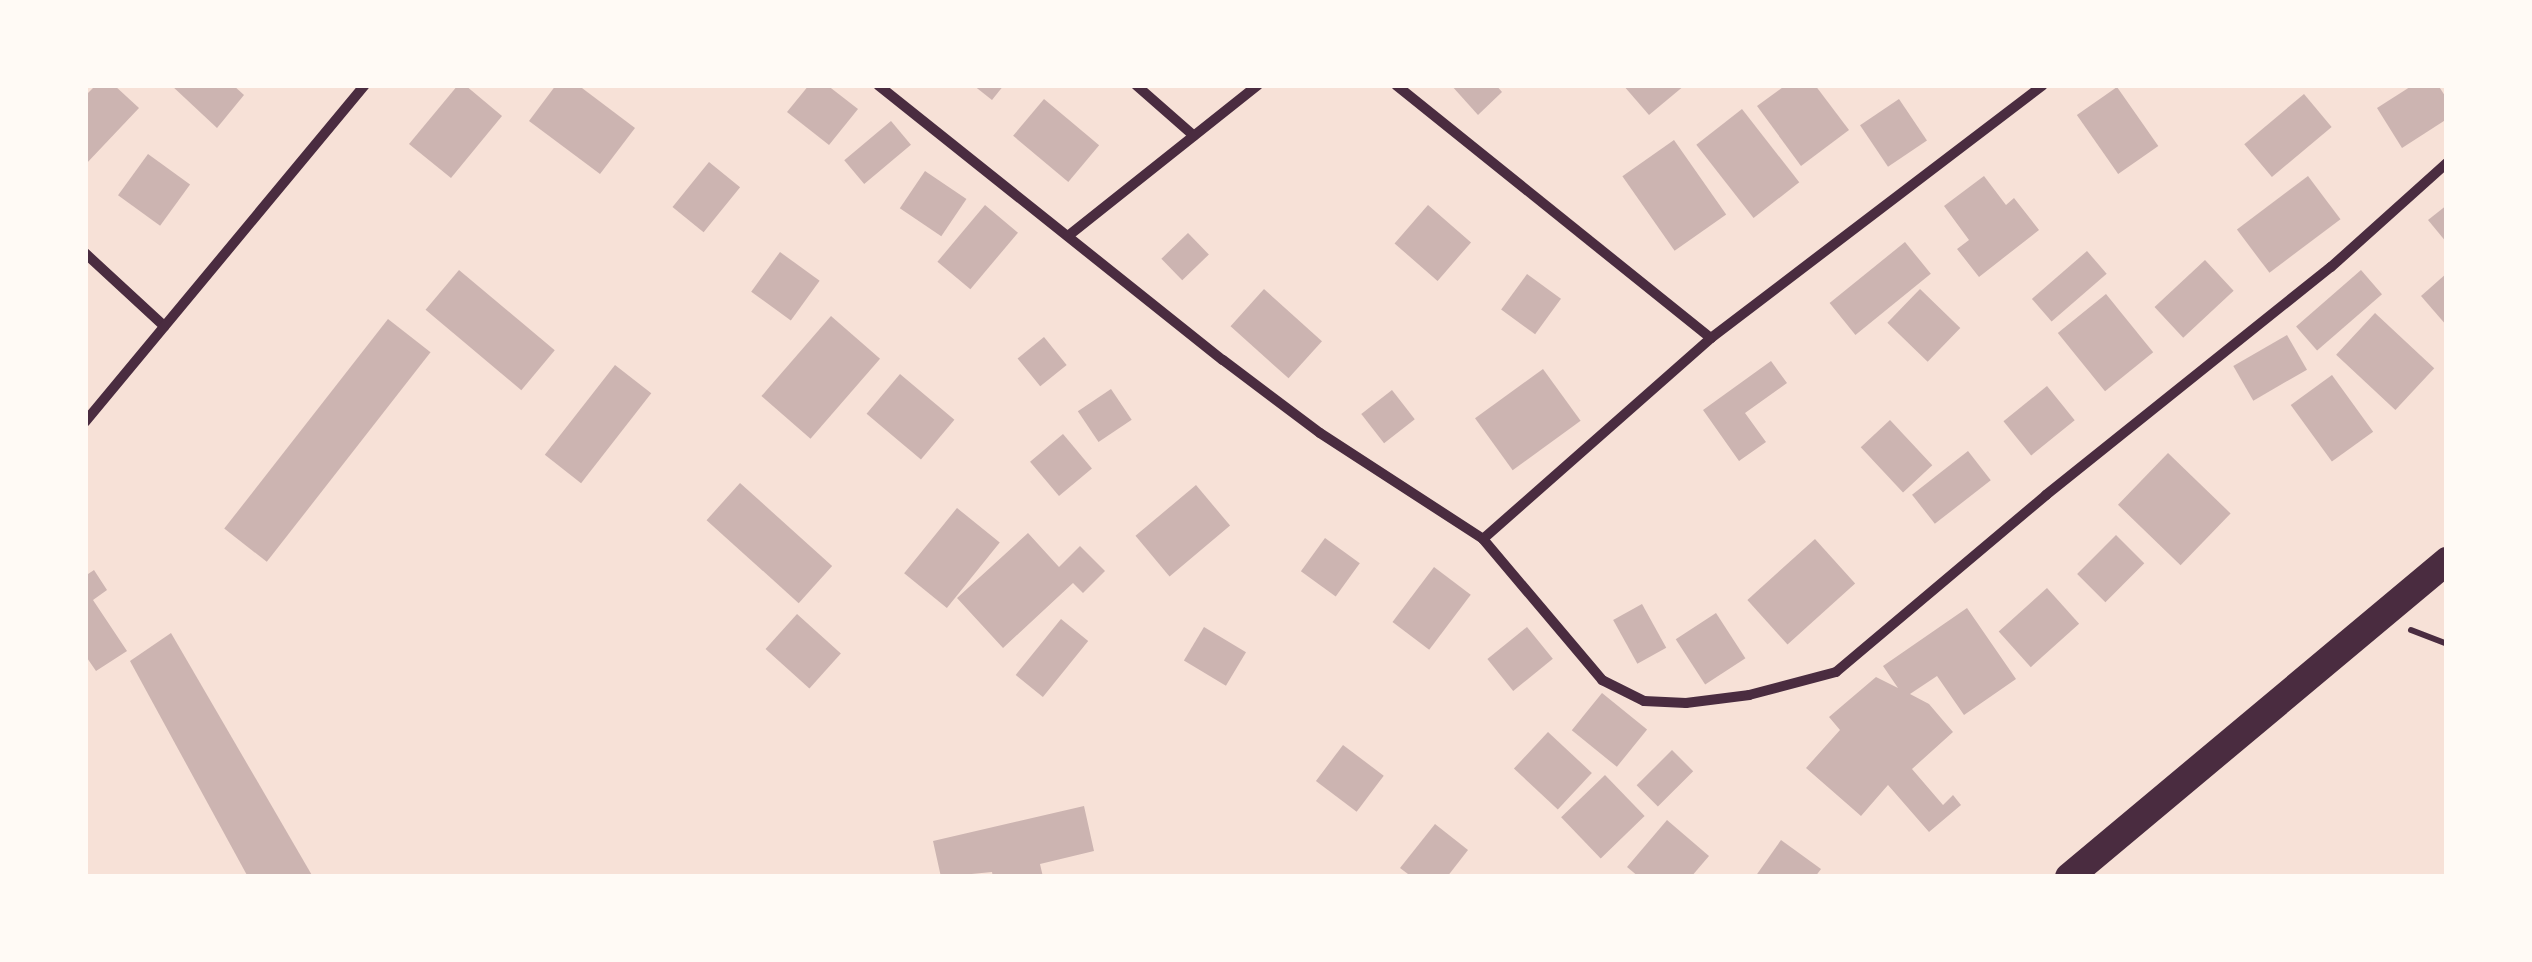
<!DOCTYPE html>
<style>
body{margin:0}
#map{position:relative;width:2532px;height:962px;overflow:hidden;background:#f7e1d7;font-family:Montserrat,sans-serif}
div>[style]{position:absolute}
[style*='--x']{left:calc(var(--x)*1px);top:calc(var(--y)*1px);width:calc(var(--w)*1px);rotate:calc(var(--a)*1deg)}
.building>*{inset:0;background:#ccb4b1;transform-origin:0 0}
.path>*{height:6px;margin:-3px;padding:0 3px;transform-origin:3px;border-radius:3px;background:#4a2c40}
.minor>*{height:10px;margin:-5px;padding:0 5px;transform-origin:5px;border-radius:5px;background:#4a2c40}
.trunk>*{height:28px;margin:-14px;padding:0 14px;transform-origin:14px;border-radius:14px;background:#4a2c40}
span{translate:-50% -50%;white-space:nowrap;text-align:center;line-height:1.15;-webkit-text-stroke:8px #fffaf5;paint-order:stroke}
.frame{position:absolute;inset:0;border:88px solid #fffaf5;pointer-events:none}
</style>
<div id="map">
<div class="building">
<div style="clip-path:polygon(96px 85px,114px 85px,139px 108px,85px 165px,85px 96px)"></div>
<div style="clip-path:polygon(171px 85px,233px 85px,244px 95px,217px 128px)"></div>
<div style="clip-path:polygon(458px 85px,465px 85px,502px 116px,451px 178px,409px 144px)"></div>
<div style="clip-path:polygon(556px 85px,578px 85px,635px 128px,600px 174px,529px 121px)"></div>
<div style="clip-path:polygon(809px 85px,827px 85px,858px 109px,829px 145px,787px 112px)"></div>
<div style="clip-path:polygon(973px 85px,1004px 85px,992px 100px)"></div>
<div style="clip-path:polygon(1451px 85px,1496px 85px,1502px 92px,1478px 115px)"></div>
<div style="clip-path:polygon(1623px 85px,1685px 85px,1649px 115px)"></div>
<div style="clip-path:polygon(1786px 85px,1815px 85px,1849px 130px,1801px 166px,1757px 106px)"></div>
<div style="clip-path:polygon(2413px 85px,2438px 85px,2447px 99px,2447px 119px,2402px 148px,2377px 108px)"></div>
<div style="left:2117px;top:87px;width:72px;height:49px;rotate:55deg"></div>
<div style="left:2304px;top:94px;width:43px;height:78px;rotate:50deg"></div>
<div style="left:1044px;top:99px;width:72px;height:48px;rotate:40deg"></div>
<div style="left:1899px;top:99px;width:50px;height:47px;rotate:56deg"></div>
<div style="left:1742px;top:109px;width:93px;height:58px;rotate:52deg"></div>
<div style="left:891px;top:121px;width:31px;height:61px;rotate:50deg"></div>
<div style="left:1674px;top:140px;width:91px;height:63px;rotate:55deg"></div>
<div style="left:148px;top:154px;width:52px;height:51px;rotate:36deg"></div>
<div style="left:709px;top:162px;width:40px;height:58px;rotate:39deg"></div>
<div style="left:925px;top:171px;width:50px;height:45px;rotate:34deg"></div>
<div style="clip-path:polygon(1984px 176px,2006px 205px,2014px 198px,2039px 230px,1979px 277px,1957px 249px,1969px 240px,1944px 206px)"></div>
<div style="left:2308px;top:176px;width:54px;height:89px;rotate:53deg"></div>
<div style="left:985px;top:205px;width:43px;height:74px;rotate:40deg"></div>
<div style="left:1428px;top:205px;width:57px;height:51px;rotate:41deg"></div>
<div style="clip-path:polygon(2447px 205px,2447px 243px,2428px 220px)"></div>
<div style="left:1188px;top:233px;width:30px;height:37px;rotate:46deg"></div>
<div style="left:1905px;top:242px;width:41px;height:97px;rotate:51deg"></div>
<div style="left:2087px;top:251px;width:30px;height:73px;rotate:49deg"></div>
<div style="left:780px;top:252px;width:49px;height:49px;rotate:36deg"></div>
<div style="left:2205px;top:260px;width:42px;height:69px;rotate:47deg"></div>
<div style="left:459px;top:270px;width:125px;height:52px;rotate:40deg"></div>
<div style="left:2361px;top:270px;width:32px;height:86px;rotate:49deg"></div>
<div style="clip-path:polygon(2447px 273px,2447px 326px,2421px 296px)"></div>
<div style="left:1527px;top:274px;width:42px;height:44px;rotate:36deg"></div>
<div style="left:1264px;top:289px;width:78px;height:50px;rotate:42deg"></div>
<div style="left:1920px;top:289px;width:56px;height:47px;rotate:44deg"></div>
<div style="left:2106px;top:294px;width:75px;height:62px;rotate:51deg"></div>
<div style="left:2375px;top:313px;width:81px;height:57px;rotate:43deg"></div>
<div style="left:831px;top:316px;width:65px;height:106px;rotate:41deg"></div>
<div style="left:388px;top:319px;width:54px;height:266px;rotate:38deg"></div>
<div style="left:2287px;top:335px;width:40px;height:62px;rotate:60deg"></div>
<div style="left:1044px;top:337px;width:36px;height:34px;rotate:51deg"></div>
<div style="clip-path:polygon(1771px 361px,1787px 383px,1745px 413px,1766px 442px,1739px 461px,1703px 410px)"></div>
<div style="left:615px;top:365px;width:46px;height:114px;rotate:38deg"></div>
<div style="left:1543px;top:369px;width:64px;height:84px;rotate:54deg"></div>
<div style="left:900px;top:374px;width:71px;height:52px;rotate:40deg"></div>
<div style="left:2332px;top:375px;width:70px;height:51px;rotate:54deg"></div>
<div style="left:2047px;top:386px;width:44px;height:56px;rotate:51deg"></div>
<div style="left:1111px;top:389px;width:37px;height:40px;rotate:56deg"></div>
<div style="left:1392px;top:390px;width:37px;height:39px;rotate:52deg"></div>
<div style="left:1890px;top:420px;width:62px;height:40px;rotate:47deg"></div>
<div style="left:1063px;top:434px;width:45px;height:43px;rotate:50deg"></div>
<div style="left:1968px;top:451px;width:37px;height:71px;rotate:52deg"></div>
<div style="left:2168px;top:453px;width:87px;height:72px;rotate:44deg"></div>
<div style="left:740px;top:483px;width:124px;height:50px;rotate:42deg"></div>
<div style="left:1196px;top:485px;width:53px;height:79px;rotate:50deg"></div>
<div style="left:957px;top:508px;width:55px;height:84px;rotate:39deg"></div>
<div style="clip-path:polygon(1028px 533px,1059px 567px,1080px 546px,1105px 571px,1083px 593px,1073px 583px,1003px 648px,957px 598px)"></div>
<div style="left:2116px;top:535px;width:40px;height:55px;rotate:45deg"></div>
<div style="left:1325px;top:538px;width:43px;height:41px;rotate:36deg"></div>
<div style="left:1815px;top:539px;width:60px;height:91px;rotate:48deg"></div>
<div style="left:1434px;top:567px;width:46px;height:69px;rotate:37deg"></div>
<div style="clip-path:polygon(94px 570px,107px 590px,93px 600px,127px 651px,96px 671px,85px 655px,85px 576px)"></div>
<div style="left:2047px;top:588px;width:48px;height:65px;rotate:48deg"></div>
<div style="left:1642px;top:604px;width:50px;height:33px;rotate:61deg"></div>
<div style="clip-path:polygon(1967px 608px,2016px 679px,1964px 715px,1937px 676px,1910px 694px,1929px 704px,1953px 732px,1912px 769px,1943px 805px,1953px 795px,1961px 805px,1929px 832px,1888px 785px,1861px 816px,1806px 768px,1840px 730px,1829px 717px,1876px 677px,1898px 688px,1883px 666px)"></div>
<div style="left:1716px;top:613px;width:54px;height:48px;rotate:57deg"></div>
<div style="left:797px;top:614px;width:59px;height:47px;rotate:42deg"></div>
<div style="left:1061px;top:619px;width:35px;height:72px;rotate:39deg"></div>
<div style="left:1204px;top:627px;width:49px;height:39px;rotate:31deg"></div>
<div style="left:1527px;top:627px;width:41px;height:51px;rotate:51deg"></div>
<div style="clip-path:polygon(171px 633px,313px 877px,248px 877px,130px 661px)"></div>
<div style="left:1602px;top:693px;width:58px;height:48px;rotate:39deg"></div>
<div style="left:1548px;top:732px;width:60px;height:50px;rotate:43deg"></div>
<div style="left:1343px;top:745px;width:51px;height:45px;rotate:37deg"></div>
<div style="left:1672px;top:750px;width:30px;height:50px;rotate:45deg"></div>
<div style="left:1605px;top:775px;width:57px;height:61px;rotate:46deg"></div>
<div style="clip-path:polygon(1084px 806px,1094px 851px,1040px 864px,1043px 877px,993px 877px,992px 872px,941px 877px,933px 841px)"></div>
<div style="clip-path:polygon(1667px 820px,1709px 856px,1691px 877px,1639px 877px,1627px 867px)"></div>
<div style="clip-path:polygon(1435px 824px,1468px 850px,1447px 877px,1412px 877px,1400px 868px)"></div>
<div style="clip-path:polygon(1781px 840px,1821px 869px,1815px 877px,1755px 877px)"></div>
</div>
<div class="path">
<div style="--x:2411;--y:630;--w:39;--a:21"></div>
</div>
<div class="minor">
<div style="--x:878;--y:85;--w:441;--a:38.6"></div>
<div style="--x:1223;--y:360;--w:121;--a:37"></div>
<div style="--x:1320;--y:433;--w:194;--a:33"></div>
<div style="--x:1483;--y:539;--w:185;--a:49.8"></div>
<div style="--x:1602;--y:680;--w:47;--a:26.6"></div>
<div style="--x:1644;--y:701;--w:42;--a:2.7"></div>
<div style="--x:1686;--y:703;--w:64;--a:-7.2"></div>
<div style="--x:1749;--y:695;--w:90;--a:-14.8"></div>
<div style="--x:1836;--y:672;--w:275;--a:-40.1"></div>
<div style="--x:2046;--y:495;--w:365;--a:-38.7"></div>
<div style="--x:2331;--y:267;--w:156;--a:-41.9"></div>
<div style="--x:1136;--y:85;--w:77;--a:41.3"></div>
<div style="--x:1396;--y:85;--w:404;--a:38.8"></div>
<div style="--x:1068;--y:236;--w:243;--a:-38.5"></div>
<div style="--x:85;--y:253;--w:108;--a:42.7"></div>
<div style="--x:85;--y:422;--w:438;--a:-50.3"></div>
<div style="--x:1483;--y:539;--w:304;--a:-41.4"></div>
<div style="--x:1711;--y:338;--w:417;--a:-37.3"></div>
</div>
<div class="trunk">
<div style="--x:2069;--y:877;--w:493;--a:-39.9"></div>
</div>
<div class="frame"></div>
</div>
